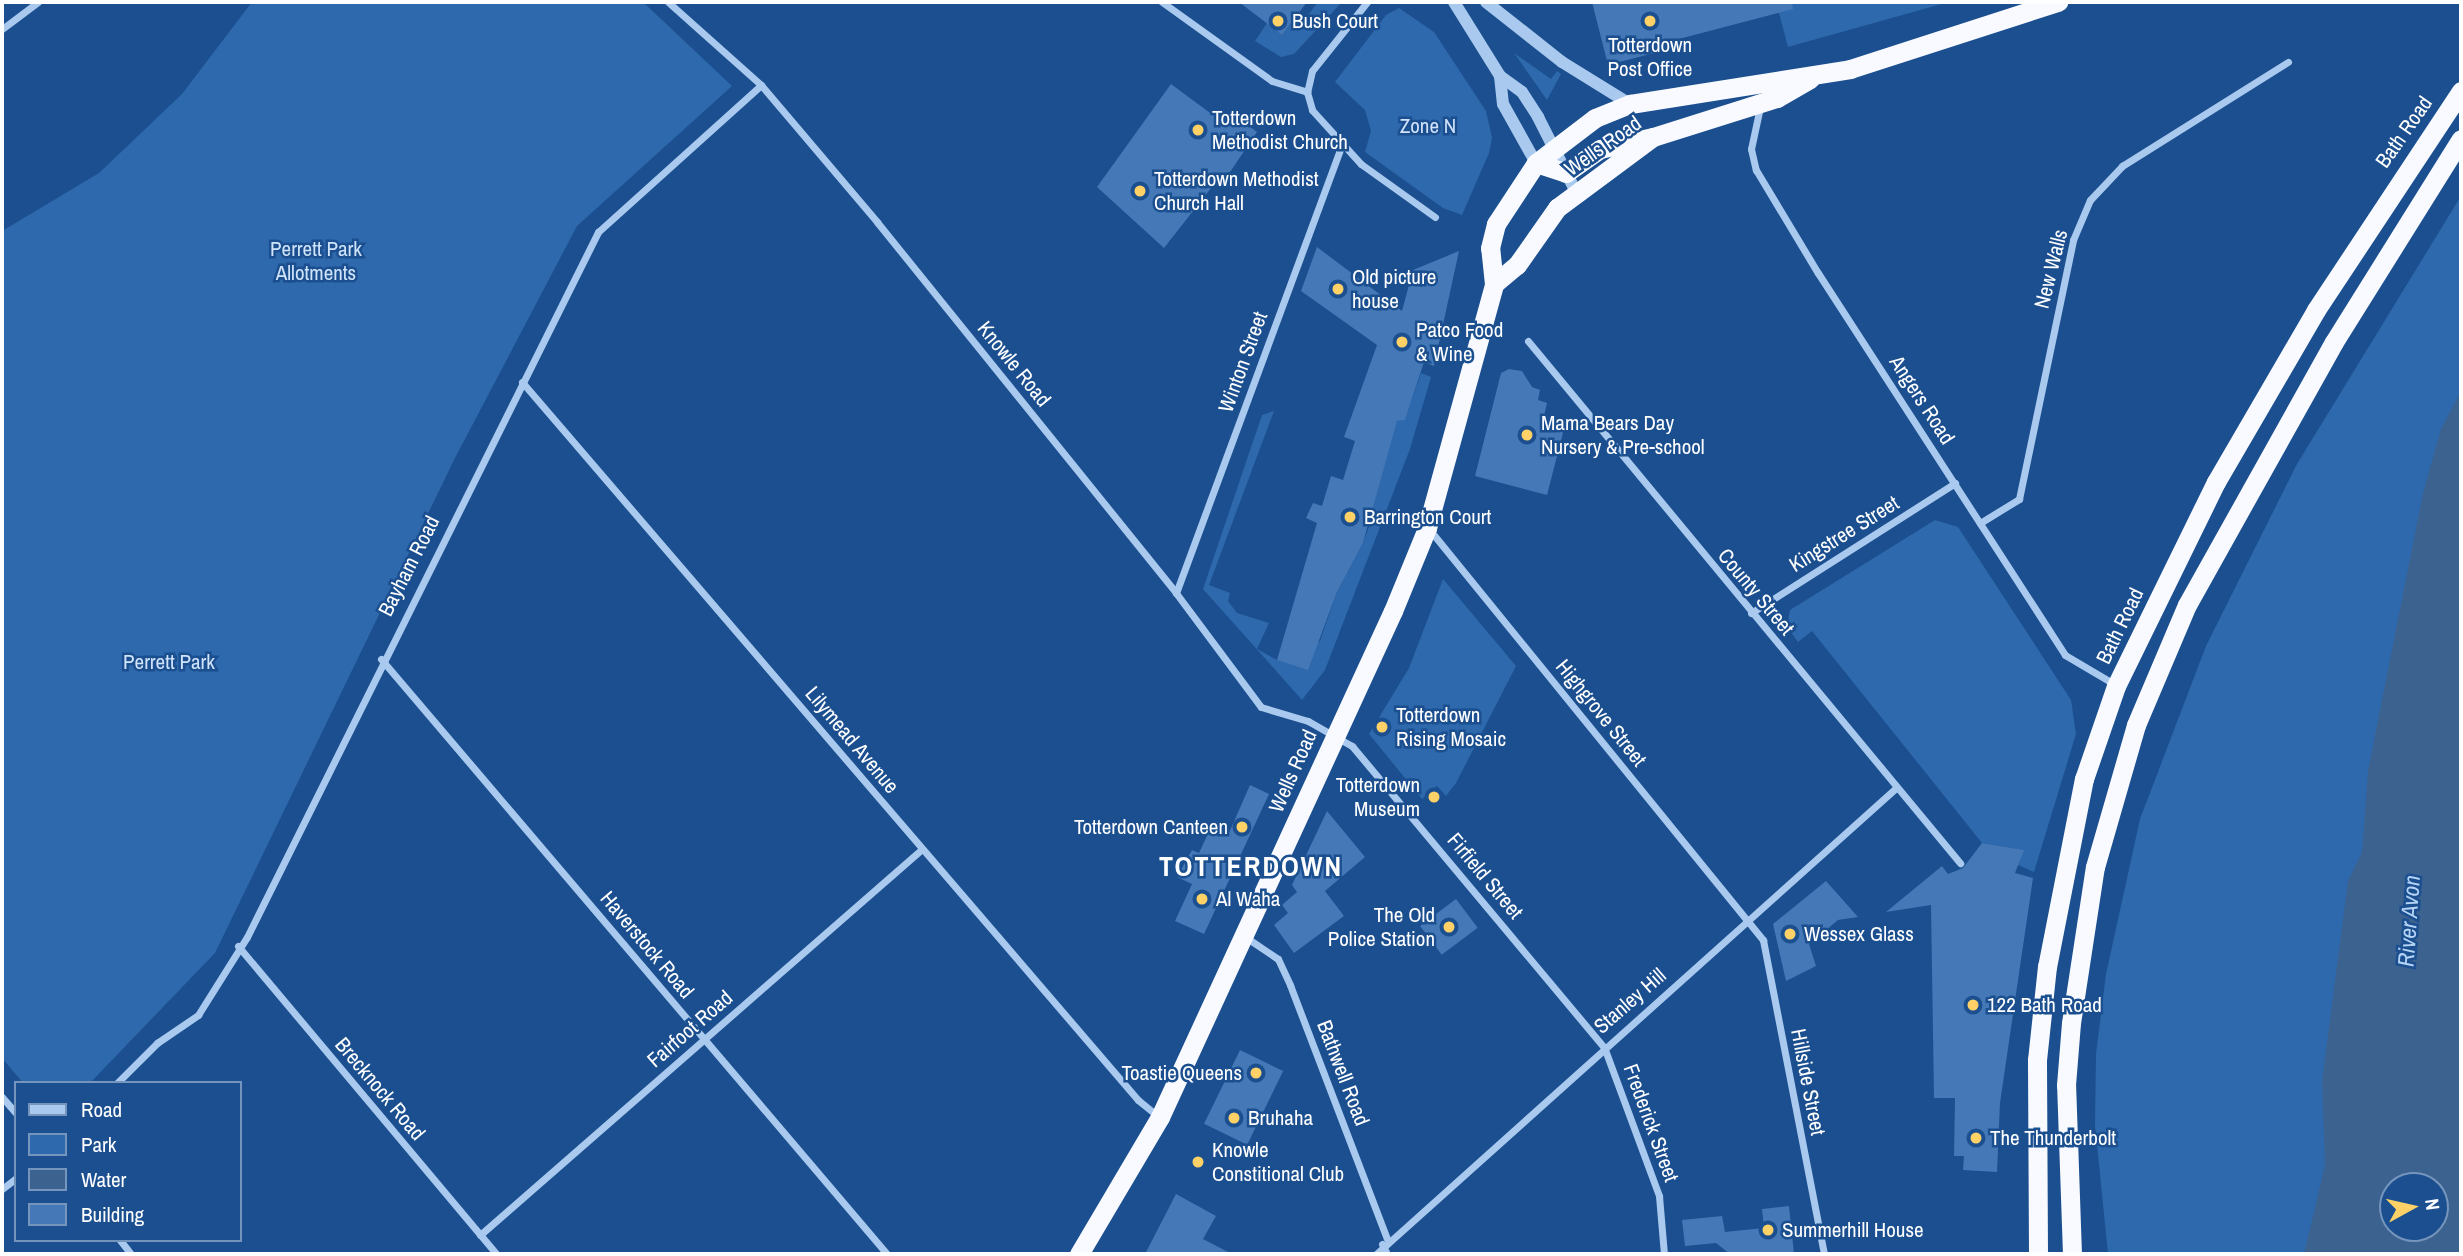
<!DOCTYPE html>
<style>
body{margin:0}
#map{position:relative;width:2463px;height:1256px;overflow:hidden;background:#1b4f8f;font-family:"Archivo Narrow",sans-serif}
div>[style]{position:absolute}
[style*='--x']{left:calc(var(--x)*1px);top:calc(var(--y)*1px);width:calc(var(--w)*1px);rotate:calc(var(--a)*1deg)}
.green>*{inset:0;background:#2e69ad}
.water>*{inset:0;background:#3c6290}
.building>*{inset:0;background:#4478b7;transform-origin:0 0}
.minor>*{height:7px;margin:-3.5px;padding:0 3.5px;transform-origin:3.5px;border-radius:3.5px;background:#a9c9ee}
.tertiary>*{height:12px;margin:-6px;padding:0 6px;transform-origin:6px;border-radius:6px;background:#a9c9ee}
.trunk>*{height:19px;margin:-9.5px;padding:0 9.5px;transform-origin:9.5px;border-radius:9.5px;background:#f8faff}
.dots>*{width:19px;height:19px;translate:-50% -50%;box-sizing:border-box;border:4px solid #1b4f8f;border-radius:50%}
span{translate:-50% -50%;white-space:nowrap;text-align:center;line-height:1.15;-webkit-text-stroke:5px #1b4f8f;paint-order:stroke}
.poi-label{font-size:21px;color:#fff}
.left{translate:0 -50%;text-align:left}
.right{translate:-100% -50%;text-align:right}
.park-label{font-size:21px;color:#cfe3fa}
.street-label{font-size:21px;color:#fff}
.water-label{font-size:23px;color:#b5d3f5;font-style:italic}
.district-label{font-size:28px;color:#fff;font-weight:700;letter-spacing:2px}
.frame{position:absolute;inset:0;border:4px solid #fff;pointer-events:none}
.legend{position:absolute;left:14px;top:1081px;width:228px;height:161px;box-sizing:border-box;background:#1b4f8f;border:2px solid #7695bc;margin:0;padding:9px 12px;list-style:none;font-size:21px;color:#fff}
.legend li{display:flex;align-items:center;gap:14px;height:35px}
.legend b{width:35px;border:2px solid #7695bc}
.north{position:absolute;left:2379px;top:1172px;width:70px;height:70px;box-sizing:border-box;background:#1b4f8f;border:2px solid #7695bc;border-radius:50%;rotate:82deg;font-size:19px;font-weight:700;line-height:28px;text-align:center;color:#fff}
.north::after{content:'';display:block;margin:auto;width:24px;height:32px;background:#ffd166;clip-path:polygon(50% 0,100% 100%,50% 72%,0 100%)}
</style>
<div id="map">
<div class="green">
<div style="clip-path:polygon(252px 2px,643px 2px,732px 86px,577px 226px,455px 458px,215px 953px,90px 1083px,23px 1083px,2px 1058px,2px 231px,99px 173px,182px 94px)"></div>
<div style="clip-path:polygon(1318px 2px,1342px 2px,1294px 54px,1281px 57px,1255px 41px,1267px 23px,1282px 35px,1295px 18px,1302px 23px)"></div>
<div style="clip-path:polygon(1776px 2px,1949px 2px,1788px 47px)"></div>
<div style="clip-path:polygon(1399px 8px,1434px 32px,1486px 111px,1492px 138px,1489px 153px,1462px 215px,1443px 208px,1365px 152px,1371px 131px,1365px 110px,1335px 82px,1386px 15px)"></div>
<div style="clip-path:polygon(1514px 53px,1551px 79px,1557px 71px,1561px 74px,1547px 100px)"></div>
<div style="clip-path:polygon(2461px 196px,2461px 500px,2353px 1254px,2108px 1254px,2095px 1125px,2096px 1054px,2106px 974px,2140px 819px,2206px 646px,2297px 464px)"></div>
<div style="clip-path:polygon(1421px 373px,1431px 377px,1410px 449px,1325px 670px,1302px 700px,1203px 589px,1262px 415px,1274px 411px,1209px 585px,1230px 593px,1228px 601px,1237px 613px,1269px 623px,1257px 649px,1277px 660px,1320px 641px,1337px 592px,1363px 543px,1370px 524px,1363px 521px,1397px 421px,1405px 419px)"></div>
<div style="clip-path:polygon(1935px 520px,1958px 527px,2071px 700px,2076px 734px,2034px 872px,2018px 865px,2023px 850px,1982px 843px,1812px 631px,1798px 642px,1787px 627px,1790px 610px)"></div>
<div style="clip-path:polygon(1443px 579px,1516px 666px,1456px 783px,1446px 796px,1437px 786px,1422px 799px,1369px 734px,1409px 668px)"></div>
</div>
<div class="water">
<div style="clip-path:polygon(evenodd,2461px 391px,2461px 1254px,2304px 1254px,2325px 1165px,2322px 1081px,2348px 881px,2362px 852px,2368px 771px,2423px 493px,2441px 429px,2461px 391px,2393px 1186px,2435px 1186px,2435px 1228px,2393px 1228px,2393px 1186px)"></div>
</div>
<div class="building">
<div style="clip-path:polygon(1239px 2px,1307px 2px,1282px 35px)"></div>
<div style="clip-path:polygon(1592px 2px,1792px 2px,1793px 9px,1675px 40px,1677px 47px,1608px 65px)"></div>
<div style="clip-path:polygon(1171px 84px,1225px 124px,1233px 114px,1257px 132px,1220px 187px,1215px 183px,1164px 248px,1097px 187px)"></div>
<div style="clip-path:polygon(1317px 247px,1402px 311px,1413px 270px,1459px 251px,1434px 366px,1424px 362px,1405px 420px,1397px 421px,1363px 543px,1337px 592px,1308px 670px,1277px 660px,1317px 523px,1306px 518px,1313px 503px,1322px 506px,1331px 476px,1343px 480px,1355px 441px,1344px 437px,1377px 345px,1301px 291px)"></div>
<div style="clip-path:polygon(1509px 369px,1522px 371px,1532px 387px,1540px 390px,1538px 400px,1547px 403px,1544px 416px,1566px 421px,1547px 495px,1475px 476px,1501px 373px)"></div>
<div style="clip-path:polygon(1250px 785px,1269px 794px,1204px 934px,1175px 921px,1192px 884px,1177px 877px,1192px 850px,1199px 853px,1211px 827px,1228px 835px)"></div>
<div style="clip-path:polygon(1327px 811px,1365px 857px,1325px 891px,1344px 916px,1294px 953px,1274px 925px,1288px 913px,1282px 905px,1297px 892px,1292px 885px)"></div>
<div style="clip-path:polygon(1982px 843px,2024px 850px,2015px 873px,2033px 878px,2000px 1103px,1997px 1172px,1963px 1170px,1964px 1156px,1954px 1156px,1955px 1098px,1934px 1098px,1931px 905px,1886px 912px,1942px 866px,1948px 874px,1963px 868px)"></div>
<div style="clip-path:polygon(1826px 881px,1858px 917px,1838px 920px,1809px 944px,1816px 966px,1786px 981px,1773px 924px)"></div>
<div style="left:1456px;top:899px;width:36px;height:45px;rotate:53deg"></div>
<div style="left:1240px;top:1050px;width:48px;height:82px;rotate:26deg"></div>
<div style="clip-path:polygon(1176px 1194px,1216px 1216px,1203px 1239px,1232px 1254px,1145px 1254px)"></div>
<div style="clip-path:polygon(1789px 1206px,1794px 1254px,1730px 1254px,1716px 1243px,1685px 1246px,1682px 1220px,1722px 1216px,1725px 1232px,1764px 1228px,1762px 1209px)"></div>
</div>
<div class="minor">
<div style="--x:668;--y:2;--w:125;--a:41.7"></div>
<div style="--x:761;--y:85;--w:180;--a:49.7"></div>
<div style="--x:877;--y:222;--w:476;--a:51.1"></div>
<div style="--x:1176;--y:593;--w:142;--a:53.3"></div>
<div style="--x:1261;--y:707;--w:49;--a:16.6"></div>
<div style="--x:1308;--y:721;--w:51;--a:29.6"></div>
<div style="--x:1352;--y:746;--w:393;--a:50.1"></div>
<div style="--x:1604;--y:1047;--w:159;--a:69.7"></div>
<div style="--x:1659;--y:1196;--w:58;--a:85.1"></div>
<div style="--x:1162;--y:2;--w:135;--a:35.7"></div>
<div style="--x:1272;--y:81;--w:37;--a:17"></div>
<div style="--x:1367;--y:2;--w:88;--a:128.6"></div>
<div style="--x:1312;--y:71;--w:22;--a:103"></div>
<div style="--x:1307;--y:92;--w:19;--a:74"></div>
<div style="--x:1312;--y:110;--w:73;--a:47.8"></div>
<div style="--x:1361;--y:164;--w:91;--a:35.6"></div>
<div style="--x:2;--y:29;--w:45;--a:-36.9"></div>
<div style="--x:1760;--y:107;--w:43;--a:102.1"></div>
<div style="--x:1751;--y:149;--w:22;--a:77"></div>
<div style="--x:1756;--y:170;--w:120;--a:59"></div>
<div style="--x:1818;--y:273;--w:455;--a:57.1"></div>
<div style="--x:2065;--y:655;--w:59;--a:30.5"></div>
<div style="--x:1528;--y:341;--w:678;--a:50.39"></div>
<div style="--x:522;--y:382;--w:946;--a:49.37"></div>
<div style="--x:1138;--y:1100;--w:26;--a:39"></div>
<div style="--x:1980;--y:523;--w:46;--a:-31.6"></div>
<div style="--x:2019;--y:499;--w:265;--a:-78.2"></div>
<div style="--x:2073;--y:240;--w:43;--a:-67"></div>
<div style="--x:2090;--y:200;--w:47;--a:-46.7"></div>
<div style="--x:2122;--y:166;--w:196;--a:-32.1"></div>
<div style="--x:1429;--y:529;--w:530;--a:50.9"></div>
<div style="--x:1763;--y:940;--w:320;--a:79"></div>
<div style="--x:1176;--y:593;--w:479;--a:-69.7"></div>
<div style="--x:1751;--y:613;--w:242;--a:-32.5"></div>
<div style="--x:381;--y:659;--w:781;--a:49.62"></div>
<div style="--x:1244;--y:936;--w:41;--a:34.1"></div>
<div style="--x:1278;--y:959;--w:29;--a:65"></div>
<div style="--x:1290;--y:985;--w:272;--a:69.1"></div>
<div style="--x:238;--y:946;--w:402;--a:50"></div>
<div style="--x:117;--y:1083;--w:57;--a:-45"></div>
<div style="--x:157;--y:1043;--w:50;--a:-34.3"></div>
<div style="--x:198;--y:1015;--w:92;--a:-57.9"></div>
<div style="--x:247;--y:937;--w:788;--a:-63.53"></div>
<div style="--x:598;--y:232;--w:219;--a:-42"></div>
<div style="--x:2;--y:1097;--w:21;--a:49"></div>
<div style="--x:2;--y:1189;--w:18;--a:-38"></div>
<div style="--x:480;--y:1235;--w:587;--a:-41.13"></div>
<div style="--x:120;--y:1240;--w:18;--a:52"></div>
<div style="--x:1382;--y:1244;--w:11;--a:63"></div>
<div style="--x:1376;--y:1254;--w:698;--a:-41.87"></div>
</div>
<div class="tertiary">
<div style="--x:1454;--y:2;--w:87;--a:58.1"></div>
<div style="--x:1500;--y:76;--w:27;--a:36"></div>
<div style="--x:1522;--y:92;--w:30;--a:57"></div>
<div style="--x:1538;--y:117;--w:84;--a:63.1"></div>
<div style="--x:1486;--y:2;--w:97;--a:38.3"></div>
<div style="--x:1562;--y:62;--w:80;--a:31.7"></div>
<div style="--x:1500;--y:76;--w:28;--a:84"></div>
<div style="--x:1503;--y:104;--w:68;--a:60.8"></div>
</div>
<div class="trunk">
<div style="--x:1536;--y:163;--w:32;--a:18"></div>
<div style="--x:1566;--y:173;--w:42;--a:-35.2"></div>
<div style="--x:1600;--y:149;--w:54;--a:-12.8"></div>
<div style="--x:1494;--y:284;--w:30;--a:-40"></div>
<div style="--x:1517;--y:265;--w:70;--a:-54.9"></div>
<div style="--x:1557;--y:208;--w:119;--a:-36.5"></div>
<div style="--x:1653;--y:137;--w:130;--a:-17.5"></div>
<div style="--x:1777;--y:98;--w:38;--a:-30"></div>
<div style="--x:1079;--y:1254;--w:159;--a:-59.4"></div>
<div style="--x:1160;--y:1117;--w:557;--a:-65.28"></div>
<div style="--x:1393;--y:611;--w:90;--a:-67.7"></div>
<div style="--x:1427;--y:528;--w:253;--a:-74.6"></div>
<div style="--x:1494;--y:284;--w:36;--a:-96"></div>
<div style="--x:1490;--y:248;--w:25;--a:-76"></div>
<div style="--x:1496;--y:224;--w:73;--a:-56.7"></div>
<div style="--x:1536;--y:163;--w:74;--a:-37.3"></div>
<div style="--x:1595;--y:118;--w:38;--a:-22"></div>
<div style="--x:1630;--y:104;--w:223;--a:-9"></div>
<div style="--x:1850;--y:69;--w:219;--a:-17.9"></div>
<div style="--x:2038;--y:1254;--w:194;--a:-90.3"></div>
<div style="--x:2037;--y:1060;--w:94;--a:-83.9"></div>
<div style="--x:2047;--y:967;--w:192;--a:-78.9"></div>
<div style="--x:2084;--y:779;--w:98;--a:-71"></div>
<div style="--x:2116;--y:686;--w:227;--a:-63.9"></div>
<div style="--x:2216;--y:482;--w:199;--a:-59.8"></div>
<div style="--x:2316;--y:310;--w:263;--a:-56.5"></div>
<div style="--x:2072;--y:1254;--w:169;--a:-92"></div>
<div style="--x:2066;--y:1085;--w:62;--a:-85.4"></div>
<div style="--x:2071;--y:1023;--w:158;--a:-81.3"></div>
<div style="--x:2095;--y:867;--w:148;--a:-73.9"></div>
<div style="--x:2136;--y:725;--w:130;--a:-67"></div>
<div style="--x:2187;--y:605;--w:301;--a:-60.8"></div>
<div style="--x:2334;--y:342;--w:239;--a:-58"></div>
</div>
<div class="dots">
<div style="left:1278px;top:21px;background:#ffd166"></div>
<div style="left:1650px;top:21px;background:#ffd166"></div>
<div style="left:1198px;top:130px;background:#ffd166"></div>
<div style="left:1140px;top:191px;background:#ffd166"></div>
<div style="left:1338px;top:289px;background:#ffd166"></div>
<div style="left:1402px;top:342px;background:#ffd166"></div>
<div style="left:1527px;top:435px;background:#ffd166"></div>
<div style="left:1350px;top:517px;background:#ffd166"></div>
<div style="left:1382px;top:727px;background:#ffd166"></div>
<div style="left:1434px;top:797px;background:#ffd166"></div>
<div style="left:1242px;top:827px;background:#ffd166"></div>
<div style="left:1202px;top:899px;background:#ffd166"></div>
<div style="left:1449px;top:927px;background:#ffd166"></div>
<div style="left:1790px;top:934px;background:#ffd166"></div>
<div style="left:1973px;top:1005px;background:#ffd166"></div>
<div style="left:1256px;top:1073px;background:#ffd166"></div>
<div style="left:1234px;top:1118px;background:#ffd166"></div>
<div style="left:1976px;top:1138px;background:#ffd166"></div>
<div style="left:1198px;top:1162px;background:#ffd166"></div>
<div style="left:1768px;top:1230px;background:#ffd166"></div>
</div>
<div class="poi-label">
<span class="left" style="left:1292px;top:21px">Bush Court</span>
<span style="left:1650px;top:57px">Totterdown<br>Post Office</span>
<span class="left" style="left:1212px;top:130px">Totterdown<br>Methodist Church</span>
<span class="left" style="left:1154px;top:191px">Totterdown Methodist<br>Church Hall</span>
<span class="left" style="left:1352px;top:289px">Old picture<br>house</span>
<span class="left" style="left:1416px;top:342px">Patco Food<br>&amp; Wine</span>
<span class="left" style="left:1541px;top:435px">Mama Bears Day<br>Nursery &amp; Pre-school</span>
<span class="left" style="left:1364px;top:517px">Barrington Court</span>
<span class="left" style="left:1396px;top:727px">Totterdown<br>Rising Mosaic</span>
<span class="right" style="left:1420px;top:797px">Totterdown<br>Museum</span>
<span class="right" style="left:1228px;top:827px">Totterdown Canteen</span>
<span class="left" style="left:1216px;top:899px">Al Waha</span>
<span class="right" style="left:1435px;top:927px">The Old<br>Police Station</span>
<span class="left" style="left:1804px;top:934px">Wessex Glass</span>
<span class="left" style="left:1987px;top:1005px">122 Bath Road</span>
<span class="right" style="left:1242px;top:1073px">Toastie Queens</span>
<span class="left" style="left:1248px;top:1118px">Bruhaha</span>
<span class="left" style="left:1990px;top:1138px">The Thunderbolt</span>
<span class="left" style="left:1212px;top:1162px">Knowle<br>Constitional Club</span>
<span class="left" style="left:1782px;top:1230px">Summerhill House</span>
</div>
<div class="park-label">
<span style="left:1428px;top:126px">Zone N</span>
<span style="left:316px;top:261px">Perrett Park<br>Allotments</span>
<span style="left:169px;top:662px">Perrett Park</span>
</div>
<div class="street-label">
<span style="left:2404px;top:132px;rotate:-55deg">Bath Road</span>
<span style="left:1603px;top:146px;rotate:-35deg">Wells Road</span>
<span style="left:2051px;top:269px;rotate:-76deg">New Walls</span>
<span style="left:1243px;top:362px;rotate:-70deg">Winton Street</span>
<span style="left:1014px;top:364px;rotate:51deg">Knowle Road</span>
<span style="left:1922px;top:400px;rotate:57deg">Angers Road</span>
<span style="left:1844px;top:534px;rotate:-32deg">Kingstree Street</span>
<span style="left:409px;top:566px;rotate:-63deg">Bayham Road</span>
<span style="left:1756px;top:592px;rotate:50deg">County Street</span>
<span style="left:2120px;top:626px;rotate:-64deg">Bath Road</span>
<span style="left:1601px;top:713px;rotate:51deg">Highgrove Street</span>
<span style="left:852px;top:740px;rotate:50deg">Lilymead Avenue</span>
<span style="left:1293px;top:771px;rotate:-66deg">Wells Road</span>
<span style="left:1485px;top:876px;rotate:50deg">Firfield Street</span>
<span style="left:647px;top:945px;rotate:50deg">Haverstock Road</span>
<span style="left:1630px;top:1001px;rotate:-41deg">Stanley Hill</span>
<span style="left:690px;top:1029px;rotate:-41deg">Fairfoot Road</span>
<span style="left:1343px;top:1073px;rotate:69deg">Bathwell Road</span>
<span style="left:1808px;top:1082px;rotate:79deg">Hillside Street</span>
<span style="left:380px;top:1089px;rotate:50deg">Brecknock Road</span>
<span style="left:1651px;top:1123px;rotate:70deg">Frederick Street</span>
</div>
<div class="water-label">
<span style="left:2409px;top:921px;rotate:-86deg">River Avon</span>
</div>
<div class="district-label">
<span style="left:1251px;top:866px">TOTTERDOWN</span>
</div>
<div class="frame"></div>
<ul class="legend">
<li><b style="height:9px;background:#a9c9ee"></b>Road</li>
<li><b style="height:19px;background:#2e69ad"></b>Park</li>
<li><b style="height:19px;background:#3c6290"></b>Water</li>
<li><b style="height:19px;background:#4478b7"></b>Building</li>
</ul>
<div class="north">N</div>
</div>
